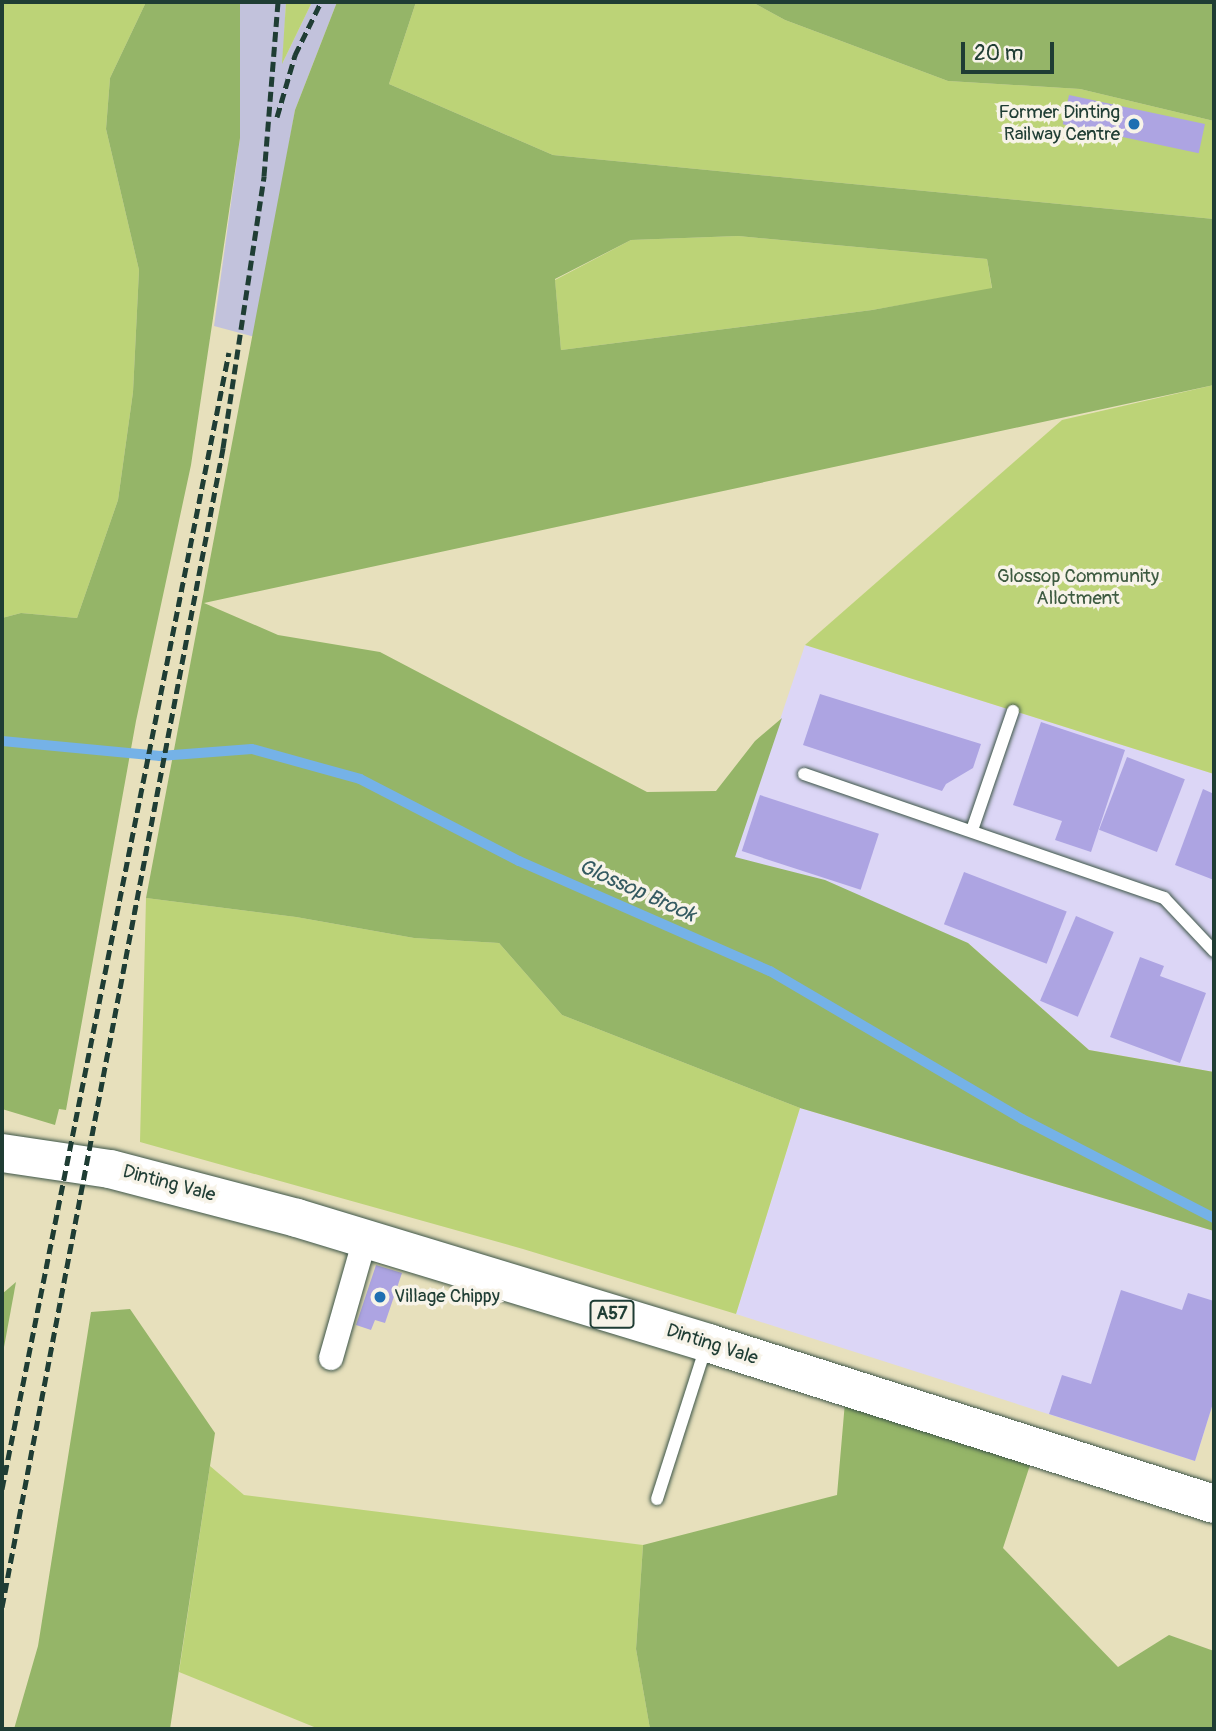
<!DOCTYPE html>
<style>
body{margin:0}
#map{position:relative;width:1216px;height:1731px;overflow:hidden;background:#e7e0bc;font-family:Pangolin,sans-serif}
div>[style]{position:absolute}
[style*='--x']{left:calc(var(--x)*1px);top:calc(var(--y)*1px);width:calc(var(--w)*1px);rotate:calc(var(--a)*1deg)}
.built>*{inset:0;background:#dcd6f6}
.industrial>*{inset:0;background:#c2c2dc}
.green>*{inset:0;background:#bcd377}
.forest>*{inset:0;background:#95b568}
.stream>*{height:10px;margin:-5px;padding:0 5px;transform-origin:5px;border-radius:5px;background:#75b2e7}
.building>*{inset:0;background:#ada4e2;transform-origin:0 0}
.roads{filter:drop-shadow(0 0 2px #3d5548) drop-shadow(0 0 2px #3d5548)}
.lane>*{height:12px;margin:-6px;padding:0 6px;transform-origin:6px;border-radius:6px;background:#fff}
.street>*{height:24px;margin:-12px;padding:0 12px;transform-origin:12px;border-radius:12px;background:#fff}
.primary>*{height:38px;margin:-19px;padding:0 19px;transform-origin:19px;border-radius:19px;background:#fff}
.rail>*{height:5px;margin-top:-2.5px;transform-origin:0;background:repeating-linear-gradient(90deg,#1f3d34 0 10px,transparent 0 15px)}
.dots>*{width:19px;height:19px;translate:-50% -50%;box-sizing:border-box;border:4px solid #f7f3e8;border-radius:50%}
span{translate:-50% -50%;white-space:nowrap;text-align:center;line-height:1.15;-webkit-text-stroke:7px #f7f3e8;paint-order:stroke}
.shield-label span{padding:2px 5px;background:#f7f3e8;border:2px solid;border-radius:5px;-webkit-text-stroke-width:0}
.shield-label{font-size:18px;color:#1f3d34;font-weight:700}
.poi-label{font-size:19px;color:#1f3d34}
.right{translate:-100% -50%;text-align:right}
.left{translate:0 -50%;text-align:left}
.park-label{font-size:19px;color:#3e5b41}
.street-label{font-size:19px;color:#1f3d34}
.water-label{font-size:21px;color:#345a61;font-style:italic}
.frame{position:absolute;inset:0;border:4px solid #1f3d34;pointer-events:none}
.scale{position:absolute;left:961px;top:42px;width:93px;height:32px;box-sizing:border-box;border:4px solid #1f3d34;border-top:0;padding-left:9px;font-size:21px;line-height:24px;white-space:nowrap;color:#1f3d34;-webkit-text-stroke:5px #f7f3e8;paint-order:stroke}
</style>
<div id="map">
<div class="built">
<div style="clip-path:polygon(805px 645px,1214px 774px,1214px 1072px,1089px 1050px,968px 943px,734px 857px)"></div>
<div style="clip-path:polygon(800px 1108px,1214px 1231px,1214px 1400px,1195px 1461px,736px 1314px)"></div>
</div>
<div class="industrial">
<div style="clip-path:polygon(240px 2px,286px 2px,283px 62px,312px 2px,337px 2px,295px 110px,255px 337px,214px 326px,240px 138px)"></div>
</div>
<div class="green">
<div style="clip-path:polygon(2px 2px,146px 2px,110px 78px,106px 129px,139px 270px,133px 392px,118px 500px,77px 618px,21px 613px,2px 618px)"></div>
<div style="clip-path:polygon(286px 2px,312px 2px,282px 64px)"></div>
<div style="clip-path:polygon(416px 2px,752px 2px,785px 20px,948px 81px,1080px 89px,1214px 121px,1214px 219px,553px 155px,389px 84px)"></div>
<div style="clip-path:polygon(738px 236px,987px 259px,992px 289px,872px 310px,561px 350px,555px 280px,631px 240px)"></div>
<div style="clip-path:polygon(1214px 385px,1214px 774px,805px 645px,1062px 420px)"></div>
<div style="clip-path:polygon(146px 898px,296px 917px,414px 938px,499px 943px,562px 1015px,800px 1108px,736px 1314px,523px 1249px,140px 1142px)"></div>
<div style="clip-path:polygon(210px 1466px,244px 1495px,643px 1545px,636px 1649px,650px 1729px,319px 1729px,179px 1672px)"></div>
</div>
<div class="forest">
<div style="clip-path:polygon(146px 2px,240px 2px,240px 138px,191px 465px,136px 721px,66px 1110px,59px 1109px,55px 1125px,2px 1109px,2px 618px,21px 613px,77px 618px,118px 500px,133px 392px,139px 270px,106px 129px,110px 78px)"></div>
<div style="clip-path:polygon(evenodd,337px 2px,416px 2px,389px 84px,553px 155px,1214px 219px,1214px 385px,204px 603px,278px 635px,380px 652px,647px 792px,716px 791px,755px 741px,782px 718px,735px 857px,825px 880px,968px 943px,1089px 1050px,1214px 1072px,1214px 1231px,800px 1108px,562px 1015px,499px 943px,414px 938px,296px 917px,146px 898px,295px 110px,337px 2px,738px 236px,987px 259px,992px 288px,872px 310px,561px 350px,555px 279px,631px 240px,738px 236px)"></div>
<div style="clip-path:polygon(752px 2px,1214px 2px,1214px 121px,1080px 89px,948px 81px,785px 20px)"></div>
<div style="clip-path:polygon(16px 1282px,2px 1358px,2px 1294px)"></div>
<div style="clip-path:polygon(130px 1309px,215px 1433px,170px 1729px,14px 1729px,38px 1646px,91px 1312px)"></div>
<div style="clip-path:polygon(845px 1402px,1031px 1462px,1003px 1548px,1118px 1667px,1169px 1635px,1214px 1651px,1214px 1729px,650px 1729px,636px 1649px,643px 1545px,837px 1495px)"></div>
</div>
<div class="stream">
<div style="--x:2;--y:741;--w:159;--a:5.4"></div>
<div style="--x:160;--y:756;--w:92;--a:-4.4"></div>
<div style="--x:252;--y:749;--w:112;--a:15.5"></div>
<div style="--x:360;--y:779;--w:179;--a:27.3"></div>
<div style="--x:519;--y:861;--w:274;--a:23.7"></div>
<div style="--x:770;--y:971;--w:292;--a:30.4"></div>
<div style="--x:1022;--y:1119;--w:216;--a:27.3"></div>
</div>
<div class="building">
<div style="left:1069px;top:95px;width:139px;height:30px;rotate:12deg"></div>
<div style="clip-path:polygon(820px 694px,981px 744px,973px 768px,946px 784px,942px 791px,803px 745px)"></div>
<div style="clip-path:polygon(1041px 722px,1125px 750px,1091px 852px,1055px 840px,1062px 821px,1013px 805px)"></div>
<div style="left:1127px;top:757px;width:62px;height:78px;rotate:21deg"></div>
<div style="clip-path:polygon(1203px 789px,1214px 794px,1214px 880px,1175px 865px)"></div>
<div style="left:760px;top:795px;width:125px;height:59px;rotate:18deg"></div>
<div style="left:964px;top:872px;width:110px;height:56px;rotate:21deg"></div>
<div style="left:1076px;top:916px;width:41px;height:92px;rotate:23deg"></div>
<div style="clip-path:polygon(1140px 957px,1164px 966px,1160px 976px,1206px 993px,1180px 1063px,1110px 1037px)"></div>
<div style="clip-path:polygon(376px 1265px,402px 1273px,385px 1323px,375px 1320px,371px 1330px,356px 1325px)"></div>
<div style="clip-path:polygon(1121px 1290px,1182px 1310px,1188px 1293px,1214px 1301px,1214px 1400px,1195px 1461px,1049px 1414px,1062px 1375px,1091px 1384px)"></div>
</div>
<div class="roads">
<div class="lane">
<div style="--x:804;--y:774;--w:381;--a:19"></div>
<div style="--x:1164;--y:898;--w:73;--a:46.7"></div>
<div style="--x:972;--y:830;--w:126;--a:-71"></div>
<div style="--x:657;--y:1499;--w:161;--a:-72.2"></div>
</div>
<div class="street">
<div style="--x:331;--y:1358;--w:124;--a:-74.1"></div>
</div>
<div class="primary">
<div style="--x:2;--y:1153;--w:109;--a:8.4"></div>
<div style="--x:110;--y:1169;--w:193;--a:14.7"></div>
<div style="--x:297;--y:1218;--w:430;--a:16.9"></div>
<div style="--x:708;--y:1343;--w:531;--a:17.65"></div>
</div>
</div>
<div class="rail">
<div style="--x:277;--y:117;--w:65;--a:-73.8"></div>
<div style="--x:295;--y:55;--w:59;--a:-63.9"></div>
<div style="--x:2;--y:1489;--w:1159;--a:-78.71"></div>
<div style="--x:2;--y:1607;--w:1180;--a:-79.2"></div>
<div style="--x:223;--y:448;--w:275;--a:-81.4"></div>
<div style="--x:264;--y:176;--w:175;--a:-85.4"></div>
</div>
<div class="dots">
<div style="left:1134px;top:124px;background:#1f6fb2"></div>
<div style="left:380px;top:1297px;background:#1f6fb2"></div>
</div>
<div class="shield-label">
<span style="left:612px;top:1314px">A57</span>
</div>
<div class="poi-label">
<span class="right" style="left:1120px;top:124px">Former Dinting<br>Railway Centre</span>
<span class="left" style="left:394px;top:1297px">Village Chippy</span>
</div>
<div class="park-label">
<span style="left:1078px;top:588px">Glossop Community<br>Allotment</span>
</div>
<div class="street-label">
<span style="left:169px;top:1184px;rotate:15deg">Dinting Vale</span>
<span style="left:712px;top:1345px;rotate:18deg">Dinting Vale</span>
</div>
<div class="water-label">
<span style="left:637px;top:891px;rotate:24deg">Glossop Brook</span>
</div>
<div class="frame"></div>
<div class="scale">20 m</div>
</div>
